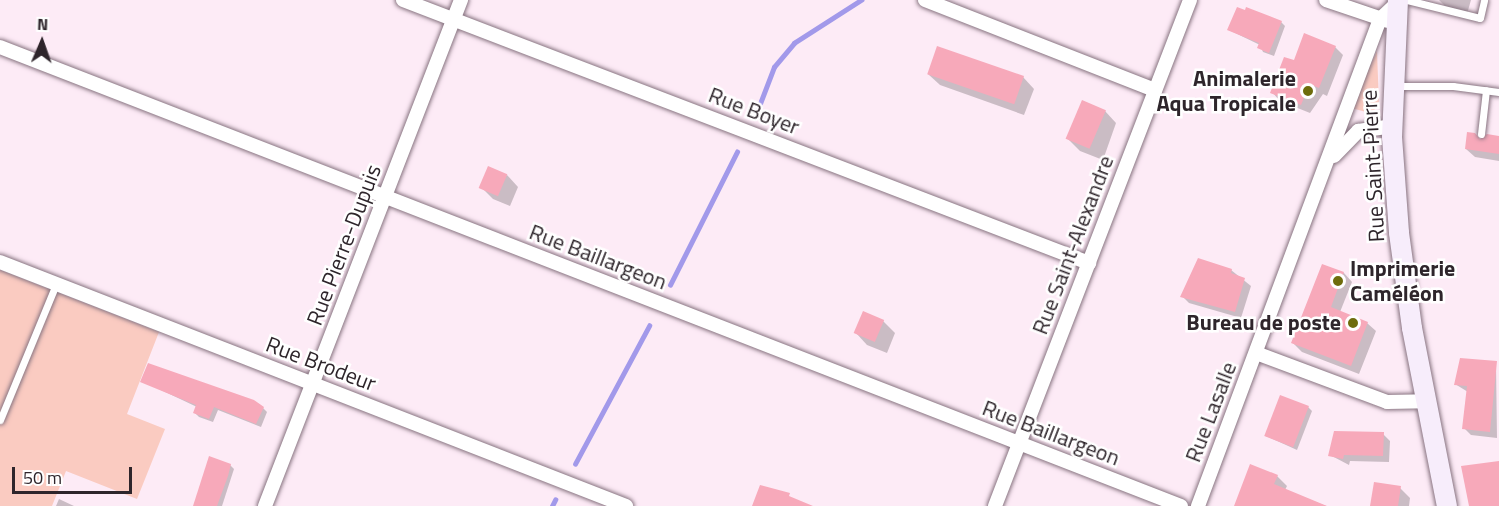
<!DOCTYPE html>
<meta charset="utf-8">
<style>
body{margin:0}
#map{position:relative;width:1499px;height:506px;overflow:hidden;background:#fdebf6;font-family:"Titillium Web",sans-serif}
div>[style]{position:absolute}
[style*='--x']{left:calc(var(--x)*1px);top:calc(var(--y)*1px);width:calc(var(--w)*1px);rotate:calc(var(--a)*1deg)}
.green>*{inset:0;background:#facbc1}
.shadow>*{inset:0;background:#0003}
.stream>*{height:4.5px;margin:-2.25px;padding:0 2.25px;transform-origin:2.25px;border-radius:2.25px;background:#a299ea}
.building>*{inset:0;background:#f7a9ba;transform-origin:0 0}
.roads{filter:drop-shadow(0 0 2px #887481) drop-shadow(0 0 2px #887481)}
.lane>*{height:7px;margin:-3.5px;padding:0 3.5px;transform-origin:3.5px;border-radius:3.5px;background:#fff}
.street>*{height:14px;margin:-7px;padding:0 7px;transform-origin:7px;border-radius:7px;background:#fff}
.secondary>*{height:20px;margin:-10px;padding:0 10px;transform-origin:10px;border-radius:10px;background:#f7edfb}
.dots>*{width:16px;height:16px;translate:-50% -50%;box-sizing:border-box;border:3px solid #fff;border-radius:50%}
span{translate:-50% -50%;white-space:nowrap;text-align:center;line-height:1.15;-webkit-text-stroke:5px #fff;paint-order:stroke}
.poi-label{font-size:22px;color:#2e252b;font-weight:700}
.right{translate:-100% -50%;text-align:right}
.left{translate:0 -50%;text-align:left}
.street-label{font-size:22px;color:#2e252b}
.north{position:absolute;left:12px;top:12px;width:60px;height:60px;-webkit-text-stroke:4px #fff;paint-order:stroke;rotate:2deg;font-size:16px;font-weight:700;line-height:24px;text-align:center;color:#2e252b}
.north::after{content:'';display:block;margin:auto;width:21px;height:27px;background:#2e252b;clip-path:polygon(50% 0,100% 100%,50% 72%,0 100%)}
.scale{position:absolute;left:12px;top:467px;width:120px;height:27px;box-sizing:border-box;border:3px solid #2e252b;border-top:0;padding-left:8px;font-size:18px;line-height:21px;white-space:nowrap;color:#2e252b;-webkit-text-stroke:4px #fff;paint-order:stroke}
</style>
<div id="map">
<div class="green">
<div style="clip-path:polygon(1377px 51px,1379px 106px,1370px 113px,1351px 108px)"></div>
<div style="clip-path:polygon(0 270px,159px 332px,127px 414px,165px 429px,137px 499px,66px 471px,52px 506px,0 506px)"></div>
</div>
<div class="shadow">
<div style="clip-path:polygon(1439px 0,1471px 0,1467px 14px,1448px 9px)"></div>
<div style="clip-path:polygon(1281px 22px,1285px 26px,1274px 56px,1263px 52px,1260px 45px,1229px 30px)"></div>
<div style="clip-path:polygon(1335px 47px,1343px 55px,1327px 96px,1323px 94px,1310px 113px,1280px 101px,1272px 92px,1294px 62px)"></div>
<div style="clip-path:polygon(928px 74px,1023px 77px,1034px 89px,1024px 115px,940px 85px)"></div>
<div style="clip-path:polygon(1105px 111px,1116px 123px,1103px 160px,1080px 151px,1068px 139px)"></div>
<div style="clip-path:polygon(1499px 138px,1499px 161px,1475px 157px,1466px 149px,1481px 141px)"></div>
<div style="clip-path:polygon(507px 175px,518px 187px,510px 206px,493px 199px,481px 187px)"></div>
<div style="clip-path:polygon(1323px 265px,1344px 273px,1352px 282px,1340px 312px,1367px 323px,1376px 331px,1359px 374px,1302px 352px,1293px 343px)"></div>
<div style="clip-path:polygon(1231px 270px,1251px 286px,1241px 318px,1189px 303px,1182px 296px)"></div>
<div style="clip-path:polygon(883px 321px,895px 333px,887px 353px,867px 345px,856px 333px)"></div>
<div style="clip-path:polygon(1496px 363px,1497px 438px,1471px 435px,1464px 428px,1468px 392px,1455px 384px)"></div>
<div style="clip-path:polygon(142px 381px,263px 408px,267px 412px,261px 427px,218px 410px,213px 422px,199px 417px,195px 413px,197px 407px)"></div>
<div style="clip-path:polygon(1308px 407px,1312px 411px,1297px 450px,1266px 436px)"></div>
<div style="clip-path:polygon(1383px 434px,1390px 441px,1389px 462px,1350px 461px,1349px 465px,1330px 455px)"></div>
<div style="clip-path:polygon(230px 465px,234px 469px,222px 506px,195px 506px)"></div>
<div style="clip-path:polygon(1277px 476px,1287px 486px,1285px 490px,1326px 506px,1235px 506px)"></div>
<div style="clip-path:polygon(1400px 488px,1410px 498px,1409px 506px,1372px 506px)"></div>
<div style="clip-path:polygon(59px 499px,74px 506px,56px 506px)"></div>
</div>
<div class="stream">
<div style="--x:756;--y:114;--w:50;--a:-69"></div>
<div style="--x:774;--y:67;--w:31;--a:-50"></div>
<div style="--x:794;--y:43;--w:80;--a:-32.7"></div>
<div style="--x:670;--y:285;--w:149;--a:-63.3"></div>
<div style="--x:575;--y:464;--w:157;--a:-61.8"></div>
<div style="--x:552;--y:506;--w:7;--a:-63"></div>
</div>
<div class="building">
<div style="clip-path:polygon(1237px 7px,1245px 10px,1246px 7px,1282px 21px,1269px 53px,1257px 48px,1259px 43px,1227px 30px)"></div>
<div style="clip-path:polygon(1304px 33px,1336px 46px,1319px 88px,1314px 86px,1310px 97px,1305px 95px,1301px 105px,1270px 93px,1284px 57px,1294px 60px)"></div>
<div style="left:937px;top:46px;width:92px;height:30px;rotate:19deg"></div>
<div style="left:1082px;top:100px;width:26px;height:42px;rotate:23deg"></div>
<div style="clip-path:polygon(1467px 132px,1475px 133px,1480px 139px,1487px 134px,1499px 136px,1499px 154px,1465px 149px)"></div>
<div style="left:488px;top:166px;width:21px;height:24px;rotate:23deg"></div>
<div style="clip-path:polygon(1198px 258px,1232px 269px,1231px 273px,1245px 278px,1235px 312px,1180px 297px)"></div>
<div style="clip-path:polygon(1322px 264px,1344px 272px,1331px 307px,1368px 322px,1351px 366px,1291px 343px)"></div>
<div style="left:863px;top:311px;width:23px;height:24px;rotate:23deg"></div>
<div style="clip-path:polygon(1460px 358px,1497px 361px,1490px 432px,1462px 429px,1467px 386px,1454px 385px)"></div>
<div style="clip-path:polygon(148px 363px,254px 400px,264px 407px,256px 424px,214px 407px,209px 419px,193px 413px,196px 405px,140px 382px)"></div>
<div style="left:1280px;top:395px;width:31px;height:44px;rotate:21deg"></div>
<div style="clip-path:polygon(1334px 431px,1384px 432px,1383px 456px,1344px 455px,1343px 459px,1328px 456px)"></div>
<div style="clip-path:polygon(209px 456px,231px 464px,228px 476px,217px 506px,193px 506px)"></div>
<div style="clip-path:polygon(1499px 461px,1499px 506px,1469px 506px,1461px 466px)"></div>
<div style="clip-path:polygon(1250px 464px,1278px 475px,1274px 484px,1327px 506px,1234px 506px)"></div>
<div style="clip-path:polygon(1374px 482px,1401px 486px,1398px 506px,1370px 506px)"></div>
<div style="clip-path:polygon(760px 485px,790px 493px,789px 496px,813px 506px,752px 506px)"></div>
</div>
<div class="roads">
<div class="lane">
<div style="--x:1407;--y:0;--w:75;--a:13.9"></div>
<div style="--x:1480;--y:18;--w:18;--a:-77"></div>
<div style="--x:1395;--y:86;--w:58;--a:0"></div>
<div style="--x:1453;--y:86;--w:46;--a:7.4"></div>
<div style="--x:1481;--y:134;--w:44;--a:-83.5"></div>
<div style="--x:0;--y:420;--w:147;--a:-67.6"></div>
</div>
<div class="street">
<div style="--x:403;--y:0;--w:735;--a:20.98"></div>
<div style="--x:925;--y:0;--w:247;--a:21.4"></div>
<div style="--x:1326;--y:0;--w:65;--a:18.7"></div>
<div style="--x:0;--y:47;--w:1267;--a:21.24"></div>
<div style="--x:1334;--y:156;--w:35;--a:-46"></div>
<div style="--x:1358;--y:131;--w:34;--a:-8"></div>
<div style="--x:0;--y:262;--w:672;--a:21.29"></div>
<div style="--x:1256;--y:353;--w:140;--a:20.5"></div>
<div style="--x:1387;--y:402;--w:39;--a:-1"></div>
<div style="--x:265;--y:506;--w:543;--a:-68.83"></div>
<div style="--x:995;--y:506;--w:542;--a:-68.92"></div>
<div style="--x:1198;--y:506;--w:520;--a:-69.51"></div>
<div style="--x:1380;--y:19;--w:23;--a:-43"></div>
</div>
<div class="secondary">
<div style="--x:1398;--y:0;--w:137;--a:92.5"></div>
<div style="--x:1392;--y:137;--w:96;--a:85.8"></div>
<div style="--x:1399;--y:233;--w:96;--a:82.2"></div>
<div style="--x:1412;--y:328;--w:181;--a:78.9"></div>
</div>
</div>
<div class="dots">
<div style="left:1308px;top:91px;background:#6e6c0c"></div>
<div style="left:1338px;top:281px;background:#6e6c0c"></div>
<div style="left:1353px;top:323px;background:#6e6c0c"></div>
</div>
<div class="poi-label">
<span class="right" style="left:1296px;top:91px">Animalerie<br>Aqua Tropicale</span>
<span class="left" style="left:1350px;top:281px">Imprimerie<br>Caméléon</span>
<span class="right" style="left:1341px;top:323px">Bureau de poste</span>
</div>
<div class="street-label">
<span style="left:754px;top:111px;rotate:21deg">Rue Boyer</span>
<span style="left:1373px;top:166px;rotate:-93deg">Rue Saint-Pierre</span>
<span style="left:344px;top:245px;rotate:-69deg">Rue Pierre-Dupuis</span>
<span style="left:1073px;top:245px;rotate:-69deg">Rue Saint-Alexandre</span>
<span style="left:598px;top:257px;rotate:21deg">Rue Baillargeon</span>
<span style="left:321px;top:364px;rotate:21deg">Rue Brodeur</span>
<span style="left:1211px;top:412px;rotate:-69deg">Rue Lasalle</span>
<span style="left:1051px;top:433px;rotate:21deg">Rue Baillargeon</span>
</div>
<div class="north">N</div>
<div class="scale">50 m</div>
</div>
